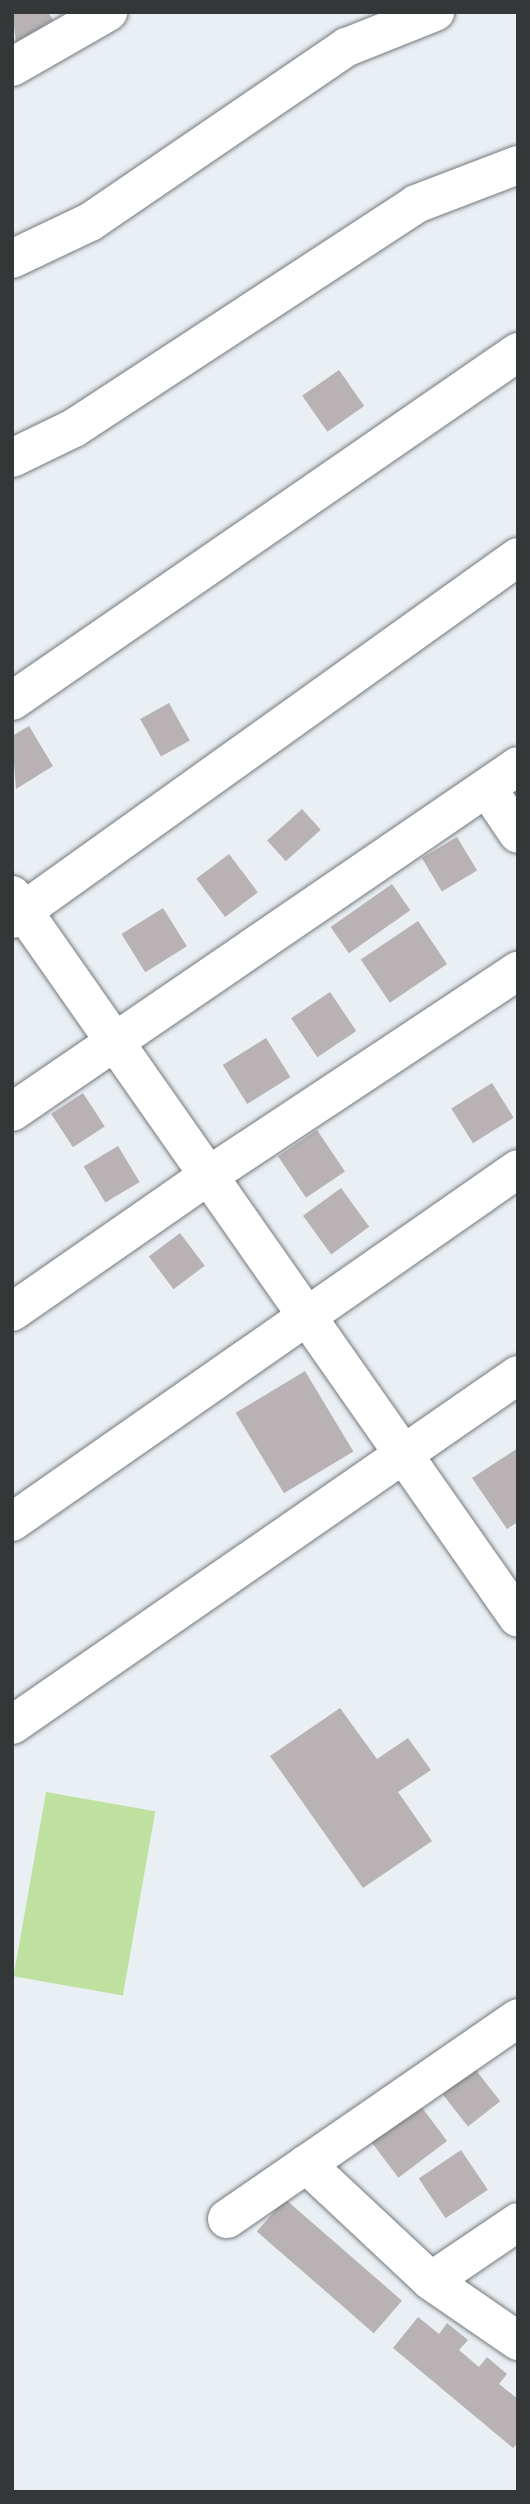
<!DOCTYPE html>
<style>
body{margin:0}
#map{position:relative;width:530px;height:2504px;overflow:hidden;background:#eaeff4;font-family:"Varela Round",sans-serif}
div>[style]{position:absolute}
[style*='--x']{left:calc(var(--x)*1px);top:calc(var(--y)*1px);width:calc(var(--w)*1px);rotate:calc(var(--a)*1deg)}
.green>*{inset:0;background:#bfe1a0;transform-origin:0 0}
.building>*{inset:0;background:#b8b2b5;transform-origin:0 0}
.roads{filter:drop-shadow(0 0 2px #74797d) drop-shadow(0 0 2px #74797d)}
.street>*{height:38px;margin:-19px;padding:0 19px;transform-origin:19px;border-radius:19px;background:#fff}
span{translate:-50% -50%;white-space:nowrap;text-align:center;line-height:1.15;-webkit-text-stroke:7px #fafcfe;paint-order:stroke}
.frame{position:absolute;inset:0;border:14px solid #343738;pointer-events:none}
</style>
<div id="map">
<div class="green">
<div style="left:46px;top:1792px;width:111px;height:187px;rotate:10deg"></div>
</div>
<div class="building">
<div style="clip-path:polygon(12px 12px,48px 12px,53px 20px,16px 42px)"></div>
<div style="left:339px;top:370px;width:44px;height:45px;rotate:55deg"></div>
<div style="left:169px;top:703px;width:43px;height:33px;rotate:61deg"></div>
<div style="clip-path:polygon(29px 726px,53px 766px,16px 789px,12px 736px)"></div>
<div style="left:302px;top:809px;width:28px;height:47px;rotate:48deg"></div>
<div style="left:457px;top:837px;width:39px;height:41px;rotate:59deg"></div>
<div style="left:229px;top:854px;width:48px;height:41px;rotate:53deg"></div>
<div style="left:392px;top:884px;width:32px;height:75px;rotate:55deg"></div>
<div style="left:163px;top:908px;width:45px;height:49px;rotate:58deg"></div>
<div style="left:418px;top:921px;width:52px;height:69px;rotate:56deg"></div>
<div style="left:330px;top:992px;width:47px;height:47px;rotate:56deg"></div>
<div style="left:266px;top:1038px;width:46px;height:51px;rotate:58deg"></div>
<div style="left:492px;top:1083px;width:41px;height:48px;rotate:58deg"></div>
<div style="left:83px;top:1093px;width:40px;height:38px;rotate:57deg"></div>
<div style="left:317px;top:1130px;width:50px;height:47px;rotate:56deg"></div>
<div style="left:118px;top:1146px;width:42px;height:40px;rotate:59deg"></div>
<div style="left:341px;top:1188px;width:48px;height:47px;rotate:54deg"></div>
<div style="left:180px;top:1233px;width:41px;height:39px;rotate:53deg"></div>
<div style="left:305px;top:1371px;width:94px;height:81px;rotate:59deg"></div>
<div style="clip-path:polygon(518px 1448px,518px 1522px,507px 1529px,472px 1478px)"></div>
<div style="clip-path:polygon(340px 1708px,377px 1759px,408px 1738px,431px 1770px,398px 1792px,432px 1841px,363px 1888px,270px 1756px)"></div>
<div style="left:475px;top:2069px;width:41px;height:41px;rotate:52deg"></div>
<div style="left:420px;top:2105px;width:45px;height:61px;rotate:53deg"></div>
<div style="left:461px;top:2150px;width:48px;height:51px;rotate:56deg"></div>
<div style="left:285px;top:2199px;width:155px;height:43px;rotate:41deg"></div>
<div style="clip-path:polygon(418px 2317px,439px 2334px,447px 2323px,468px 2340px,459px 2350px,479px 2367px,487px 2357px,507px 2374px,499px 2384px,518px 2399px,518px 2443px,513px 2448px,393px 2348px)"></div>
</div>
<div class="roads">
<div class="street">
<div style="--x:12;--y:67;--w:111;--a:-29.8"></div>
<div style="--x:12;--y:259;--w:86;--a:-25.4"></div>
<div style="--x:90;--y:222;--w:311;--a:-34.3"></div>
<div style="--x:347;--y:47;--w:95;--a:-21.7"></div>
<div style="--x:12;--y:458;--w:69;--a:-25.8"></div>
<div style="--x:74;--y:428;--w:409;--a:-33.2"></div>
<div style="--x:416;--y:204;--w:109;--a:-20.9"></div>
<div style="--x:12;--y:701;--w:615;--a:-34.59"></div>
<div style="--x:487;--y:788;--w:55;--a:56"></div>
<div style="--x:12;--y:895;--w:882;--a:55.01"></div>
<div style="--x:12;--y:919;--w:622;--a:-35.58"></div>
<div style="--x:12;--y:1112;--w:613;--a:-34.36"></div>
<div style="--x:12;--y:1312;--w:239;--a:-34.8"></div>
<div style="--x:208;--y:1176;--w:372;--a:-33.5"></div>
<div style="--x:12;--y:1522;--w:617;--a:-34.9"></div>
<div style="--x:12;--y:1725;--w:615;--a:-34.67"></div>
<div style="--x:306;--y:2164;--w:171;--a:43.1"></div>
<div style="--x:431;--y:2281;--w:106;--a:34.6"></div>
<div style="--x:227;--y:2219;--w:354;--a:-34.6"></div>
<div style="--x:431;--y:2281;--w:105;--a:-34.1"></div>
</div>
</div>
<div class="frame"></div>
</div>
